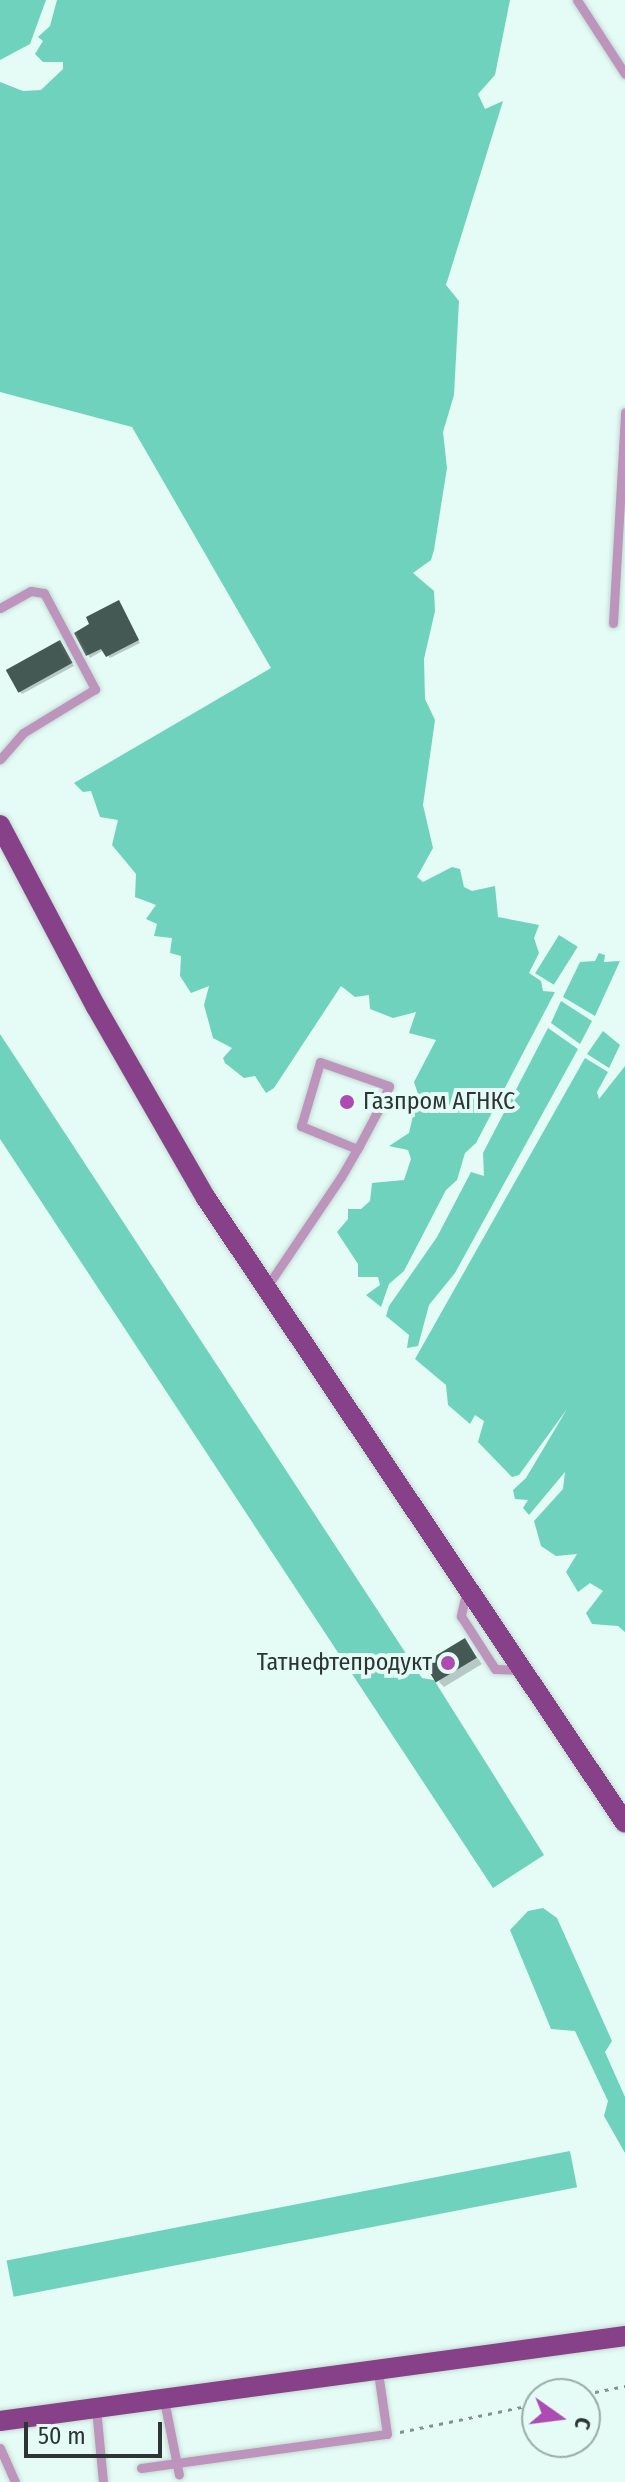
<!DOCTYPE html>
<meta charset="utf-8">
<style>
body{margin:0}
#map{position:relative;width:625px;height:2482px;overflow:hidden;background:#e4fcf5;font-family:"Fira Sans Condensed",sans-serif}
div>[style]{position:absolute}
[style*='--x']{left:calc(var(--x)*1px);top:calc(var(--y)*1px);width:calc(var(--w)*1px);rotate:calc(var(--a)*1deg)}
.forest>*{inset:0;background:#6fd2bc;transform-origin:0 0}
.shadow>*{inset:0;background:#0003}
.building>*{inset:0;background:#455954;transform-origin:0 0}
.path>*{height:3px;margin-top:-1.5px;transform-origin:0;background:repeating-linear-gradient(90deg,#82928d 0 4px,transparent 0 10px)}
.roads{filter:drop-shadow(0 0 2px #c3d8d2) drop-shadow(0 0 2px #c3d8d2)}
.lane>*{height:9px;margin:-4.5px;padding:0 4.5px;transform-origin:4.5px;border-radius:4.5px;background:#bc94bc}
.primary>*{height:20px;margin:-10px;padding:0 10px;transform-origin:10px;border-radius:10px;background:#864189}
.dots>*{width:22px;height:22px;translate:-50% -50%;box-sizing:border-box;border:4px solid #e4fcf5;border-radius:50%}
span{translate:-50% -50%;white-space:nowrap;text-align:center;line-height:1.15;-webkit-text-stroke:8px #e4fcf5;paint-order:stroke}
.poi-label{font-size:24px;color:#2c3533}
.left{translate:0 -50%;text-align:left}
.right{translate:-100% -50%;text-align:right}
.north{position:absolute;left:521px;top:2378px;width:80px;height:80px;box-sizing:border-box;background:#e4fcf5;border:2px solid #9aaca7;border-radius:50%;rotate:104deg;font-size:22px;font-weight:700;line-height:32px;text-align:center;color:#2c3533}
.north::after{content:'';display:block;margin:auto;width:28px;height:36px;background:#ae4bb2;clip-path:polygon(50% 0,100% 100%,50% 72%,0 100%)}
.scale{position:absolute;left:24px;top:2422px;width:138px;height:36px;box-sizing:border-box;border:4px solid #2c3533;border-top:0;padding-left:10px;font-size:24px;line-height:28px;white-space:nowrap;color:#2c3533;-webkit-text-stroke:6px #e4fcf5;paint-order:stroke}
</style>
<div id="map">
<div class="forest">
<div style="clip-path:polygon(0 0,46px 0,30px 44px,0 60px)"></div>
<div style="clip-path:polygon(57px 0,510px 0,495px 75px,478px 94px,485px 109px,503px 101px,446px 285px,459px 301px,454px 395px,443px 432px,447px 468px,434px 550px,431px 560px,413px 573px,434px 591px,435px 611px,424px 659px,425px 699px,435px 720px,423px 805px,433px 848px,417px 877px,423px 882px,452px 867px,460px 869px,464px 887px,472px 891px,495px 886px,498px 917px,539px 925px,534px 938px,539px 953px,529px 973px,541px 981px,543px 991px,555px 992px,476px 1143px,465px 1153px,457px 1180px,446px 1190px,404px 1271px,389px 1284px,381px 1307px,366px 1295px,380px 1285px,378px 1277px,358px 1277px,358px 1264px,337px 1232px,348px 1219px,348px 1209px,361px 1209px,370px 1201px,372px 1183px,404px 1180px,411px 1159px,408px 1150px,389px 1146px,409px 1133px,418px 1094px,414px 1082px,436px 1040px,409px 1033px,416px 1012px,393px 1018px,370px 1009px,369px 995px,355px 997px,341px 986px,274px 1088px,266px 1093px,255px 1076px,244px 1078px,225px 1063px,223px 1058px,232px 1048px,213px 1038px,204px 1005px,209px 986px,191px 993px,180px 976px,181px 956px,170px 953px,172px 938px,154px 936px,157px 924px,146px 919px,156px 905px,135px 897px,136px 874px,112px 845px,118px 820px,100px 817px,91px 791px,83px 792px,74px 783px,271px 668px,132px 427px,0 392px,0 82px,23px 91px,41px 90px,63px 69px,63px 62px,43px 62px,35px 54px,43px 41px,38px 37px,50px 26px)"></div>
<div style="left:559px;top:935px;width:22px;height:45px;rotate:32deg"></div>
<div style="clip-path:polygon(599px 953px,605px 955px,604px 962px,620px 961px,595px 1016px,563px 997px,580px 962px,595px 961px)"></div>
<div style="clip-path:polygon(561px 1001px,592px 1021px,580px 1044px,551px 1023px)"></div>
<div style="clip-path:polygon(548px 1028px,578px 1049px,455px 1273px,429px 1305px,418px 1346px,407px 1348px,409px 1335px,386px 1316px,389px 1306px,437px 1237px,471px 1172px,484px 1176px,483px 1153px)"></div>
<div style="clip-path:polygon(603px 1031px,620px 1045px,609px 1068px,587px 1054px)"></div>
<div style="clip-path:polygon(0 1034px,422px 1678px,434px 1680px,544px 1855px,493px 1888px,0 1139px)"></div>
<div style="clip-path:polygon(585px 1058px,608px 1072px,597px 1092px,599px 1099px,625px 1066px,625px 1632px,618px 1626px,592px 1624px,586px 1613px,603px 1591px,590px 1583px,578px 1592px,566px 1572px,577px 1554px,556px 1556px,541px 1546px,534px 1521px,563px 1489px,565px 1472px,529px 1515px,523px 1508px,528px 1500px,515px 1499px,513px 1490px,526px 1478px,567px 1409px,519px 1475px,512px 1477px,478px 1442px,484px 1421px,475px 1415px,470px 1424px,448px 1405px,446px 1385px,415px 1359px)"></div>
<div style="clip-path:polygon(543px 1908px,557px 1918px,612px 2041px,605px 2052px,625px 2097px,625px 2153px,604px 2116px,608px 2101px,575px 2031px,551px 2029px,510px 1930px,528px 1911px)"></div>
<div style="left:570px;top:2151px;width:37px;height:574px;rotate:79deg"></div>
</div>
<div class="shadow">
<div style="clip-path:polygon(121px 605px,140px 643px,110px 658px,104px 650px,90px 658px,76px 633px)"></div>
<div style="clip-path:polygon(62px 644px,74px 666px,22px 694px,19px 691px)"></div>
<div style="clip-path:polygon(465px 1641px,482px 1664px,444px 1687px,439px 1682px)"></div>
</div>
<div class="building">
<div style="clip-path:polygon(119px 600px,139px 640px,106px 657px,101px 649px,86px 656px,74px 633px,89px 624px,86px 617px)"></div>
<div style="left:60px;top:640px;width:26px;height:62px;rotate:61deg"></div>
<div style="left:465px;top:1638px;width:23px;height:48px;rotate:59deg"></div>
</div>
<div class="path">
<div style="--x:585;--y:2394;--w:41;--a:-11.3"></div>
<div style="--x:400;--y:2432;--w:140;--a:-11.6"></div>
</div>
<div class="roads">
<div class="lane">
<div style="--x:577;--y:0;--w:88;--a:57"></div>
<div style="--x:0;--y:608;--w:35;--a:-29"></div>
<div style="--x:31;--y:591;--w:13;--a:9"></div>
<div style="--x:44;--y:593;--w:109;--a:62"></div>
<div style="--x:95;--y:689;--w:84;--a:148.6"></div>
<div style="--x:23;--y:733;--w:35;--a:131"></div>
<div style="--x:613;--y:623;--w:211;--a:-86.7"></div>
<div style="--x:266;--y:1288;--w:134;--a:-56"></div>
<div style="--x:341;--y:1177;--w:32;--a:-60"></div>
<div style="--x:357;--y:1149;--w:4;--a:-56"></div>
<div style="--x:359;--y:1146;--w:40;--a:-62"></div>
<div style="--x:378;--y:1111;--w:27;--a:-66"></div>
<div style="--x:389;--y:1086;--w:73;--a:-160.8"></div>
<div style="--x:320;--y:1062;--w:67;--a:106.5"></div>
<div style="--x:301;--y:1126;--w:61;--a:22.3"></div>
<div style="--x:467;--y:1589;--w:28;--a:103"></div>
<div style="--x:461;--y:1616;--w:63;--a:57.3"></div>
<div style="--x:495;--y:1669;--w:28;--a:2"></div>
<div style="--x:164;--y:2400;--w:76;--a:78.7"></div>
<div style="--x:96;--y:2408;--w:74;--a:84.6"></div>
<div style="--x:0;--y:2448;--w:37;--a:66"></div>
<div style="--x:141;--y:2468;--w:248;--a:-7.9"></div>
<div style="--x:387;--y:2434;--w:63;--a:-98.3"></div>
</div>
<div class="primary">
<div style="--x:0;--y:825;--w:206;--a:62.2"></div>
<div style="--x:96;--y:1007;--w:220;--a:60.1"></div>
<div style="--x:206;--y:1198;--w:752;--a:56.16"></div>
<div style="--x:0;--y:2421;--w:631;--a:-7.74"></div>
</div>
</div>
<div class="dots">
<div style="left:347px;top:1102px;background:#ae4bb2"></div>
<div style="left:448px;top:1663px;background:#ae4bb2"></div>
</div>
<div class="poi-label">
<span class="left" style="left:363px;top:1102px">Газпром АГНКС</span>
<span class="right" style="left:432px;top:1663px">Татнефтепродукт</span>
</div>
<div class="north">С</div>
<div class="scale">50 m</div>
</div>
